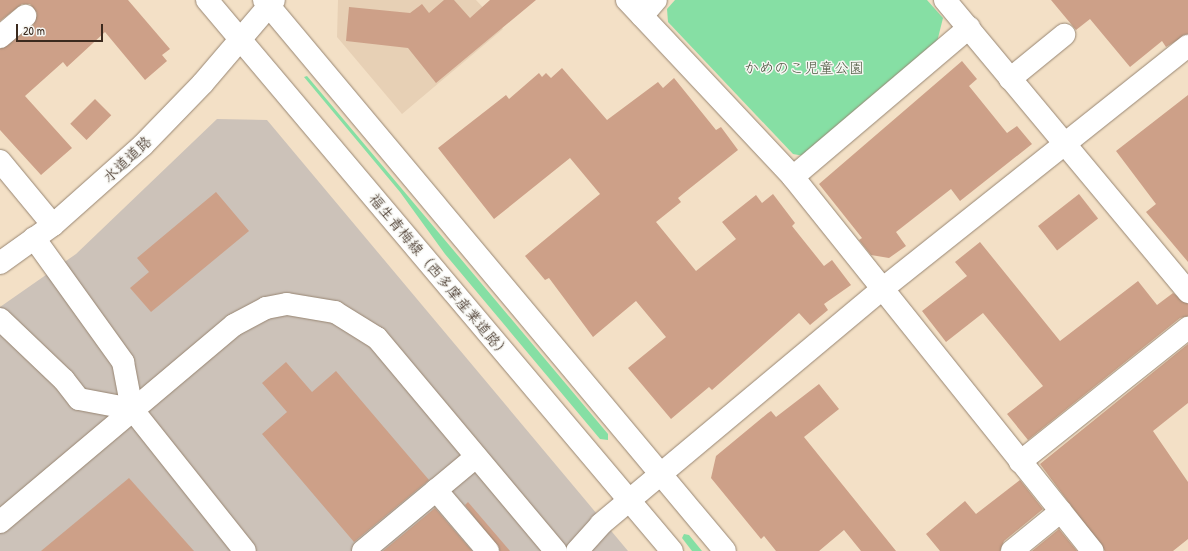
<!DOCTYPE html>
<meta charset="utf-8">
<style>
body{margin:0}
#map{position:relative;width:1188px;height:551px;overflow:hidden;background:#f3e0c6;font-family:"Patrick Hand","Klee One",sans-serif}
div>[style]{position:absolute}
[style*='--x']{left:calc(var(--x)*1px);top:calc(var(--y)*1px);width:calc(var(--w)*1px);rotate:calc(var(--a)*1deg)}
.built>*{inset:0;background:#e7d0b5}
.industrial>*{inset:0;background:#ccc2b9}
.green>*{inset:0;background:#86dfa4}
.building>*{inset:0;background:#cda088;transform-origin:0 0}
.roads{filter:drop-shadow(0 0 1px #978572) drop-shadow(0 0 1px #978572)}
.minor>*{height:22px;margin:-11px;padding:0 11px;transform-origin:11px;border-radius:11px;background:#fff}
.major>*{height:22px;margin:-11px;padding:0 11px;transform-origin:11px;border-radius:11px;background:#fff}
span{translate:-50% -50%;white-space:nowrap;text-align:center;line-height:1.15;-webkit-text-stroke:3px #f6f6f2;paint-order:stroke}
.park-label{font-size:15px;color:#4e5740}
.street-label{font-size:15px;color:#3b2a1e}
.scale{position:absolute;left:16px;top:24px;width:87px;height:18px;box-sizing:border-box;border:2px solid #3b2a1e;border-top:0;padding-left:5px;font-size:12px;line-height:14px;white-space:nowrap;color:#3b2a1e;-webkit-text-stroke:3px #f6f6f2;paint-order:stroke}
</style>
<div id="map">
<div class="built">
<div style="clip-path:polygon(338px 0,476px 0,503px 29px,402px 114px,337px 37px)"></div>
</div>
<div class="industrial">
<div style="clip-path:polygon(217px 119px,267px 120px,628px 551px,0 551px,0 307px,76px 254px)"></div>
</div>
<div class="green">
<div style="clip-path:polygon(675px 0,927px 0,943px 18px,936px 46px,804px 156px,793px 154px,668px 22px,667px 9px)"></div>
<div style="clip-path:polygon(307px 76px,608px 434px,608px 440px,600px 439px,445px 254px,400px 192px,304px 77px)"></div>
<div style="clip-path:polygon(684px 534px,689px 535px,702px 551px,692px 551px,682px 538px)"></div>
</div>
<div class="building">
<div style="clip-path:polygon(0 0,128px 0,170px 49px,162px 55px,167px 61px,145px 80px,105px 32px,67px 67px,63px 62px,25px 96px,72px 148px,41px 175px,0 130px,0 49px,33px 26px,37px 13px,30px 4px,22px 4px,0 21px)"></div>
<div style="clip-path:polygon(444px 0,454px 0,470px 18px,490px 0,536px 0,436px 83px,408px 48px,346px 41px,349px 7px,410px 13px,422px 4px,429px 13px)"></div>
<div style="clip-path:polygon(1051px 0,1188px 0,1188px 34px,1166px 47px,1162px 41px,1130px 67px,1090px 19px,1076px 30px)"></div>
<div style="clip-path:polygon(962px 61px,977px 79px,969px 86px,1007px 133px,1017px 126px,1032px 144px,960px 201px,951px 189px,896px 232px,906px 246px,889px 258px,871px 255px,859px 240px,862px 238px,819px 184px)"></div>
<div style="clip-path:polygon(562px 68px,607px 120px,658px 82px,663px 88px,674px 78px,716px 130px,721px 127px,738px 150px,684px 193px,678px 198px,681px 202px,656px 222px,696px 271px,736px 239px,722px 222px,756px 195px,762px 203px,773px 194px,795px 223px,792px 226px,824px 266px,832px 260px,851px 285px,824px 304px,828px 310px,810px 325px,799px 313px,712px 390px,709px 387px,671px 419px,628px 368px,666px 337px,636px 301px,593px 337px,549px 278px,545px 280px,525px 256px,600px 194px,570px 158px,494px 219px,438px 148px,506px 95px,509px 99px,539px 73px,542px 77px,546px 73px,551px 78px)"></div>
<div style="clip-path:polygon(1188px 95px,1188px 262px,1146px 212px,1156px 204px,1116px 151px)"></div>
<div style="left:95px;top:99px;width:23px;height:35px;rotate:45deg"></div>
<div style="clip-path:polygon(216px 192px,249px 231px,151px 312px,130px 288px,149px 272px,137px 258px)"></div>
<div style="left:1079px;top:194px;width:31px;height:52px;rotate:52deg"></div>
<div style="clip-path:polygon(980px 242px,1060px 341px,1138px 281px,1157px 305px,1173px 293px,1188px 304px,1188px 316px,1180px 318px,1028px 440px,1007px 414px,1043px 386px,983px 313px,946px 342px,922px 311px,967px 276px,955px 262px)"></div>
<div style="clip-path:polygon(1188px 344px,1188px 403px,1153px 431px,1188px 482px,1188px 539px,1173px 551px,1105px 551px,1040px 464px)"></div>
<div style="clip-path:polygon(286px 362px,312px 392px,336px 371px,429px 480px,354px 542px,262px 434px,287px 412px,262px 383px)"></div>
<div style="clip-path:polygon(819px 384px,839px 409px,804px 437px,896px 551px,861px 551px,844px 530px,819px 551px,776px 551px,764px 536px,761px 539px,711px 478px,716px 456px,768px 413px,771px 411px,776px 417px)"></div>
<div style="clip-path:polygon(129px 478px,194px 551px,41px 551px)"></div>
<div style="clip-path:polygon(1020px 480px,1043px 509px,1004px 541px,1000px 551px,940px 551px,926px 534px,965px 501px,976px 514px)"></div>
<div style="clip-path:polygon(468px 502px,510px 551px,500px 551px,465px 505px)"></div>
<div style="clip-path:polygon(435px 508px,472px 551px,383px 551px)"></div>
<div style="clip-path:polygon(1059px 529px,1077px 551px,1032px 551px)"></div>
</div>
<div class="roads">
<div class="minor">
<div style="--x:627;--y:0;--w:243;--a:46.8"></div>
<div style="--x:793;--y:177;--w:479;--a:51.3"></div>
<div style="--x:945;--y:0;--w:380;--a:50.2"></div>
<div style="--x:642;--y:16;--w:21;--a:-49"></div>
<div style="--x:0;--y:37;--w:33;--a:-40"></div>
<div style="--x:1010;--y:79;--w:70;--a:-39.2"></div>
<div style="--x:0;--y:161;--w:83;--a:50.4"></div>
<div style="--x:793;--y:177;--w:231;--a:-40.3"></div>
<div style="--x:34;--y:238;--w:153;--a:54.3"></div>
<div style="--x:123;--y:362;--w:48;--a:79.2"></div>
<div style="--x:132;--y:409;--w:181;--a:51.5"></div>
<div style="--x:0;--y:263;--w:65;--a:-35.6"></div>
<div style="--x:53;--y:225;--w:120;--a:-41.6"></div>
<div style="--x:143;--y:145;--w:86;--a:-45.9"></div>
<div style="--x:203;--y:83;--w:109;--a:-49.5"></div>
<div style="--x:0;--y:319;--w:88;--a:43.6"></div>
<div style="--x:64;--y:380;--w:24;--a:52"></div>
<div style="--x:79;--y:399;--w:54;--a:10.7"></div>
<div style="--x:1020;--y:462;--w:215;--a:-38.6"></div>
<div style="--x:436;--y:490;--w:80;--a:49.6"></div>
<div style="--x:0;--y:522;--w:306;--a:-40.1"></div>
<div style="--x:234;--y:325;--w:36;--a:-28"></div>
<div style="--x:266;--y:308;--w:21;--a:-11"></div>
<div style="--x:287;--y:304;--w:49;--a:9.5"></div>
<div style="--x:335;--y:312;--w:49;--a:31.8"></div>
<div style="--x:377;--y:338;--w:278;--a:50"></div>
<div style="--x:363;--y:551;--w:147;--a:-39.8"></div>
<div style="--x:577;--y:551;--w:36;--a:-48"></div>
<div style="--x:601;--y:524;--w:365;--a:-39.9"></div>
<div style="--x:881;--y:290;--w:392;--a:-38.5"></div>
<div style="--x:1012;--y:551;--w:63;--a:-39.2"></div>
</div>
<div class="major">
<div style="--x:207;--y:0;--w:721;--a:49.84"></div>
<div style="--x:264;--y:0;--w:718;--a:50.08"></div>
</div>
</div>
<div class="park-label">
<span style="left:804px;top:68px">かめのこ児童公園</span>
</div>
<div class="street-label">
<span style="left:127px;top:159px;rotate:-43deg">水道道路</span>
<span style="left:440px;top:276px;rotate:50deg">福生青梅線（西多摩産業道路）</span>
</div>
<div class="scale">20 m</div>
</div>
